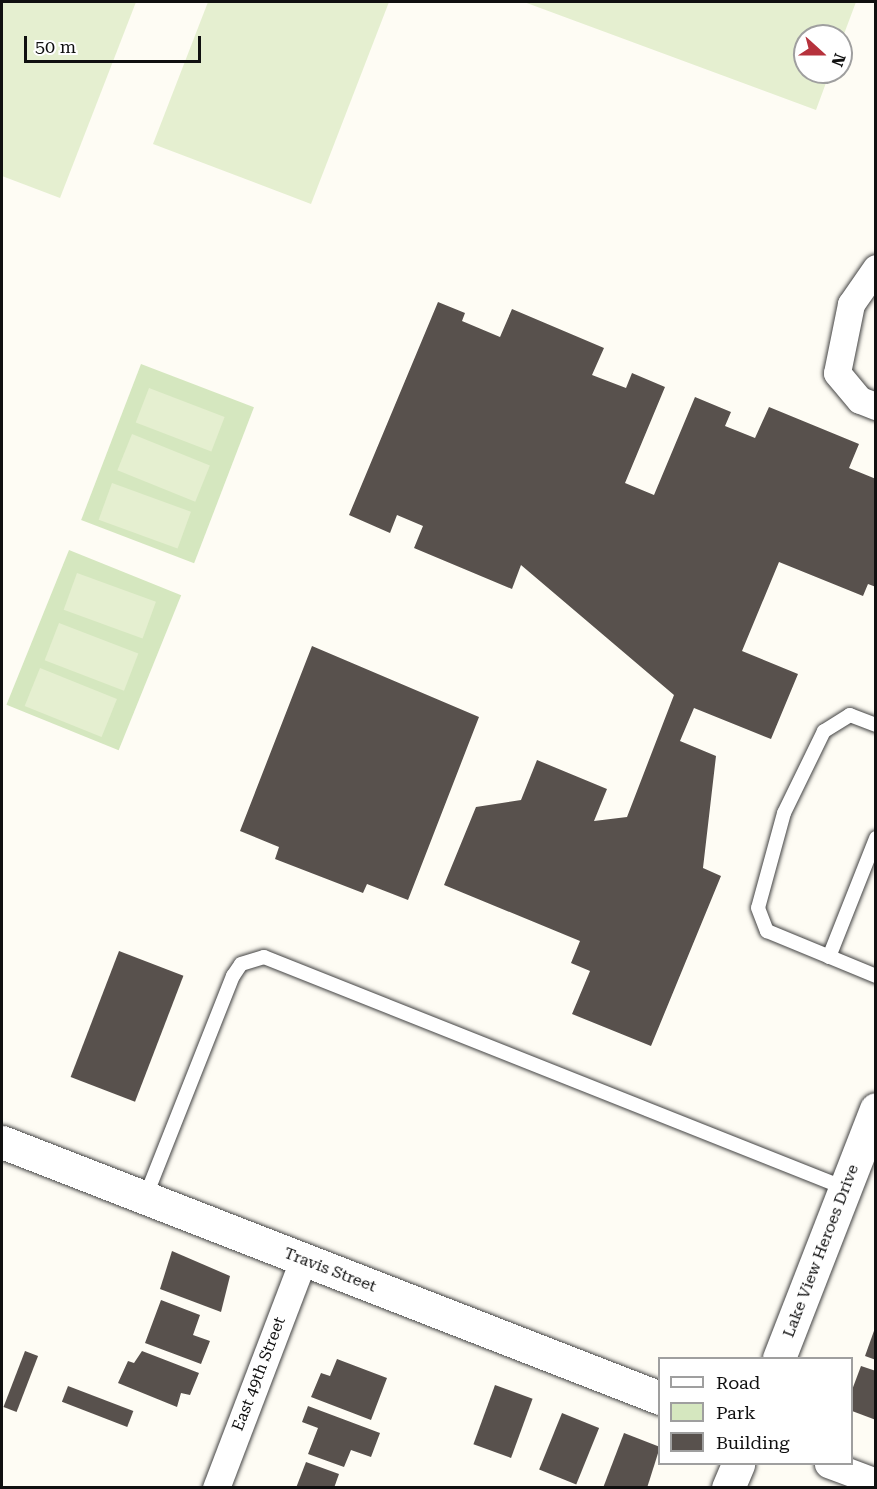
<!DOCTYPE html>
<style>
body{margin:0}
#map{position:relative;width:877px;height:1489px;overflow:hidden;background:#fefcf4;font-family:"Roboto Serif",serif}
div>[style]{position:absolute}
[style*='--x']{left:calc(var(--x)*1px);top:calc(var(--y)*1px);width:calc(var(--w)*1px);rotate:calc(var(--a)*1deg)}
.green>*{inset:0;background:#d5e7bf;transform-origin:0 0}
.pitch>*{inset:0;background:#e5efd0;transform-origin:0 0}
.building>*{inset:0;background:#58514d;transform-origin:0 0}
.roads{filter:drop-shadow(0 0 2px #434343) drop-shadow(0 0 2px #434343)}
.service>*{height:14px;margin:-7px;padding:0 7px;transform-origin:7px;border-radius:7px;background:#fff}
.minor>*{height:27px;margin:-13.5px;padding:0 13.5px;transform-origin:13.5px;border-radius:13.5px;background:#fff}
.tertiary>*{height:33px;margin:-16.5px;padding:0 16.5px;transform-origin:16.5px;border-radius:16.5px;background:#fff}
span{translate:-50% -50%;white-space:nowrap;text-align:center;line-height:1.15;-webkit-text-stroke:6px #fff;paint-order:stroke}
.street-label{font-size:16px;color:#101010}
.frame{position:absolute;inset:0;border:3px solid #101010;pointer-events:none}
.legend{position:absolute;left:658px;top:1357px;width:195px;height:108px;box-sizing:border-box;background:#fff;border:2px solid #9f9f9f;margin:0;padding:8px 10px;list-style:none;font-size:18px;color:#101010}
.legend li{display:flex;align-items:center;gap:12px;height:30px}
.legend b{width:30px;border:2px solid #9f9f9f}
.north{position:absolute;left:793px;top:24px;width:60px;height:60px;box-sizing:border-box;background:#fff;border:2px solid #9f9f9f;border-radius:50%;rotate:111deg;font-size:16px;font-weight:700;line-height:24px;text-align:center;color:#101010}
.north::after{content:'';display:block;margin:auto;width:21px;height:27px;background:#b6323c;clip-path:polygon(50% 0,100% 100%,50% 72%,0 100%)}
.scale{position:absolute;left:24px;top:36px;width:177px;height:27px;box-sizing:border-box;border:3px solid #101010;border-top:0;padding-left:8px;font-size:18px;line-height:21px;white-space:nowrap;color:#101010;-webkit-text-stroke:4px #fff;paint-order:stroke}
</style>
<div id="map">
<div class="green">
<div style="left:141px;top:364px;width:121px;height:167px;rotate:21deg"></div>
<div style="left:69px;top:550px;width:121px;height:167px;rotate:22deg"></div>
</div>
<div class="pitch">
<div style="clip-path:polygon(2px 2px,136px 2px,60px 198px,2px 176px)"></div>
<div style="clip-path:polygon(208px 2px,389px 2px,311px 204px,153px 144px)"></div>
<div style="clip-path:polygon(524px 2px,856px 2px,841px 42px,841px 36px,805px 36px,805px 72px,830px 72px,816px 110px)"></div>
<div style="left:149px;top:388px;width:81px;height:37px;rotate:21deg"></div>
<div style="left:132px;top:434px;width:84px;height:39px;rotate:22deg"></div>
<div style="left:112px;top:483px;width:84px;height:39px;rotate:20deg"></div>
<div style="left:77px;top:573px;width:84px;height:39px;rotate:20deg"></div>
<div style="left:59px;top:623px;width:85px;height:40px;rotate:21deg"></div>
<div style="left:40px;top:668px;width:83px;height:41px;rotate:22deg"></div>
</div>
<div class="building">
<div style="clip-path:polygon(438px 302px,465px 313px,462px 321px,500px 337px,512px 309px,604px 348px,592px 375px,626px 388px,632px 373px,665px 387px,625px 483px,654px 495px,695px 397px,731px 412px,725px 426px,755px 438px,769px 407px,859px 444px,849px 468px,876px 479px,876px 587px,868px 584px,863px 596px,779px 562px,742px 651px,798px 674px,771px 739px,694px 708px,680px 741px,716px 756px,703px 868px,721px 876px,651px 1046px,572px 1014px,590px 971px,571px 963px,580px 941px,444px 885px,476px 807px,521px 800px,537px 760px,607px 789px,594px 821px,627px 817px,674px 695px,521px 565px,512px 589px,414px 548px,423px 526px,397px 515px,390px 533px,349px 515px)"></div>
<div style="clip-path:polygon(312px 646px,479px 717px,408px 900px,367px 884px,363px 893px,275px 859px,279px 847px,240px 831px)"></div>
<div style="left:119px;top:951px;width:69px;height:135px;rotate:21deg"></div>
<div style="clip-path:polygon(172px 1251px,230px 1276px,221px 1312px,160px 1289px)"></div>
<div style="clip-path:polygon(161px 1300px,200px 1315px,193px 1335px,210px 1341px,201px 1364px,145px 1343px)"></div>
<div style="clip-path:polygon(875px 1328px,876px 1328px,876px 1360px,865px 1356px)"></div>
<div style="left:25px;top:1351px;width:14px;height:60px;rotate:21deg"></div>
<div style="clip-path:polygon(142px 1351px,199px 1373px,190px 1395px,181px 1393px,177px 1407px,118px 1383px,128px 1361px,134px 1363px)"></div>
<div style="clip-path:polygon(337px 1359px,387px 1378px,371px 1420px,311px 1397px,321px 1373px,330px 1376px)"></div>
<div style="clip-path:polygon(861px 1366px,876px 1371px,876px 1420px,852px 1411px,852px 1390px)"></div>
<div style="left:495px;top:1385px;width:40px;height:63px;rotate:20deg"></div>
<div style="left:68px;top:1386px;width:70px;height:17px;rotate:21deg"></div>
<div style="clip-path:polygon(308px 1406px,380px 1433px,371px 1457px,351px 1450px,344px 1467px,308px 1454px,318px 1428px,302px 1422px)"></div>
<div style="left:562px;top:1413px;width:40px;height:61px;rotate:22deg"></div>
<div style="clip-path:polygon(624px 1433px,660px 1447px,647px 1488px,603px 1488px)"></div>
<div style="clip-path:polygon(306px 1462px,339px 1474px,334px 1488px,296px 1488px)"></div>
</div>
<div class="roads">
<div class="service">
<div style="--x:876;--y:725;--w:28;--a:-159"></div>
<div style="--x:850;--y:715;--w:31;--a:148"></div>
<div style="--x:824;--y:731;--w:91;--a:116"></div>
<div style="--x:784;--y:813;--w:98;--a:105.3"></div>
<div style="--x:758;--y:908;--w:25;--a:69"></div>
<div style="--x:767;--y:931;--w:118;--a:22.4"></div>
<div style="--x:829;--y:957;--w:128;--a:-68.4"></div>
<div style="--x:145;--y:1198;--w:239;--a:-68.4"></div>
<div style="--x:233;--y:976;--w:14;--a:-56"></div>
<div style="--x:241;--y:964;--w:24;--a:-17"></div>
<div style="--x:264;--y:957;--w:625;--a:21.68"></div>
</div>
<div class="minor">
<div style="--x:876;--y:268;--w:44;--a:124.8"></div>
<div style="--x:851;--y:304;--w:70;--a:101.5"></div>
<div style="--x:837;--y:373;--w:35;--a:50"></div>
<div style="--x:860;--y:400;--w:17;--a:21"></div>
<div style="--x:828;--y:1464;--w:51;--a:20.6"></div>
<div style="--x:216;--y:1488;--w:244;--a:-69.1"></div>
</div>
<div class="tertiary">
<div style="--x:2;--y:1142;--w:706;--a:21.26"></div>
<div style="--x:779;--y:1358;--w:267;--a:-68.7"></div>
<div style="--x:728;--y:1488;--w:26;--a:-67"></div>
</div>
</div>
<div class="street-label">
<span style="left:821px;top:1251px;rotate:-69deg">Lake View Heroes Drive</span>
<span style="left:330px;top:1270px;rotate:21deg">Travis Street</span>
<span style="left:259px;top:1374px;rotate:-69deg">East 49th Street</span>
</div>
<div class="frame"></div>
<ul class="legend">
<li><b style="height:8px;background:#fff"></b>Road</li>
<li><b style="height:16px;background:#d5e7bf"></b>Park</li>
<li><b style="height:16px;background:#58514d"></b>Building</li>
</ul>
<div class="north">N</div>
<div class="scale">50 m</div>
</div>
